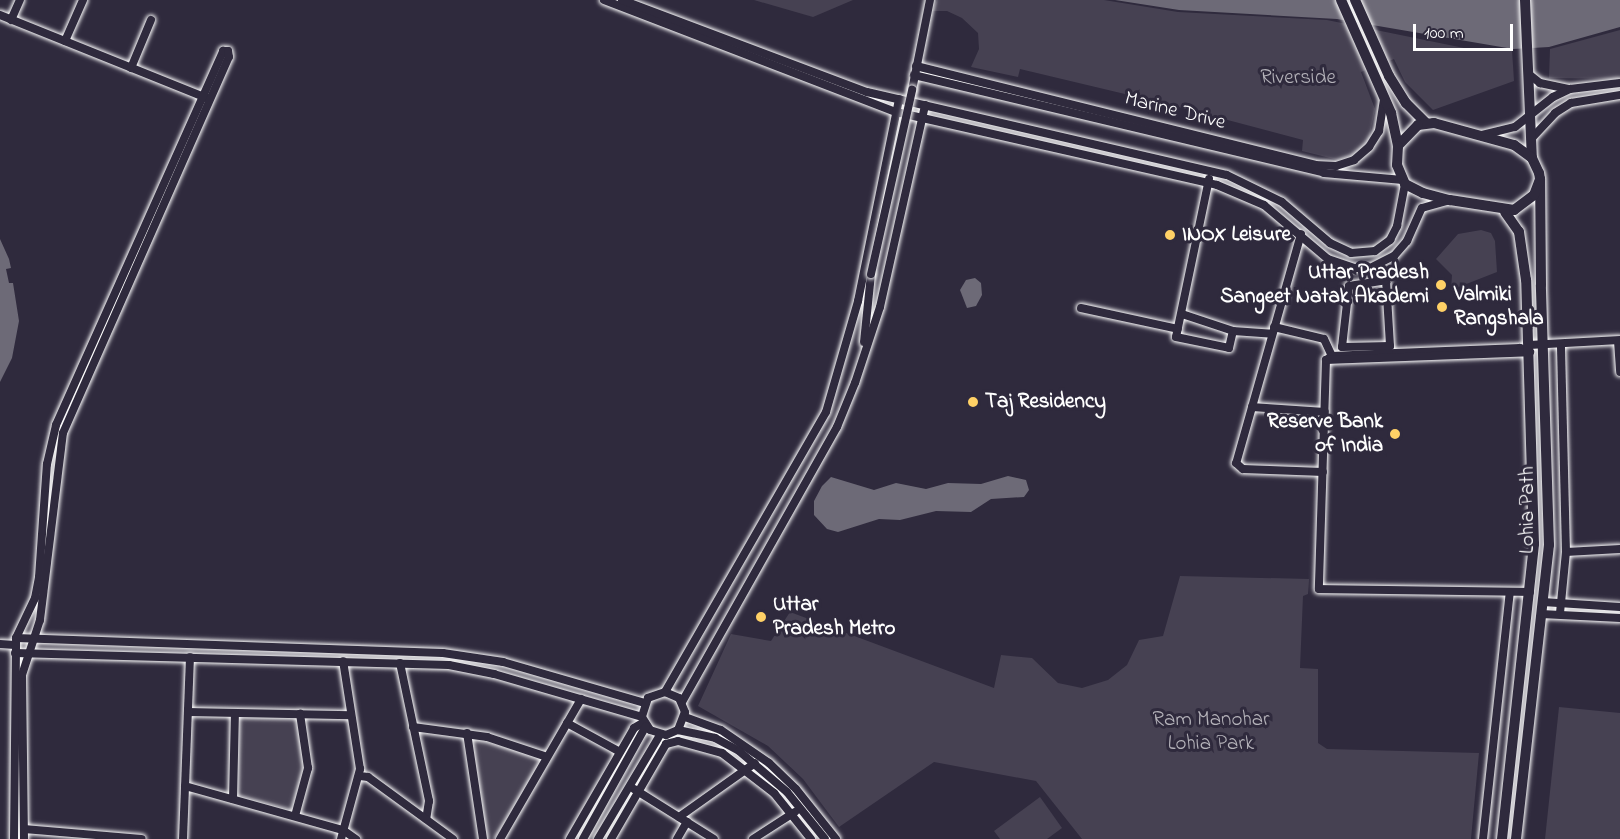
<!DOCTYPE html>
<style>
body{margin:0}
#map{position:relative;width:1620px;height:839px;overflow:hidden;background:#2f2a3d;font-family:"Indie Flower",sans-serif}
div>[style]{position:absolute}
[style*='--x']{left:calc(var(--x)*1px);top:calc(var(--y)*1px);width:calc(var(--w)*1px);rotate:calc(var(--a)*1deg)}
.green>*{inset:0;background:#464152}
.water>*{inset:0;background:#6d6a77}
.roads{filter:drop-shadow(0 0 2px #fff) drop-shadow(0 0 2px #fff)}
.minor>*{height:8px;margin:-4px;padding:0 4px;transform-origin:4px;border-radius:4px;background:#2f2a3d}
.major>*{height:10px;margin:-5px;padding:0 5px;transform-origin:5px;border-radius:5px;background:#2f2a3d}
.bridges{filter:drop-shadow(0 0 2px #fff) drop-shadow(0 0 2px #fff)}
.minor-bridge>*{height:8px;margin:-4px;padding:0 4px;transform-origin:4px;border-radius:4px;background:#2f2a3d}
.dots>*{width:16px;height:16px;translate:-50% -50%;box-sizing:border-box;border:3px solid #2f2a3d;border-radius:50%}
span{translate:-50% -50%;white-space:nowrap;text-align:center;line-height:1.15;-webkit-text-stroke:6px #2f2a3d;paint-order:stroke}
.park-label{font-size:21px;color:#b5b3ba}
.street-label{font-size:21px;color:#fff}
.poi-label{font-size:21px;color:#fff;font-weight:700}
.left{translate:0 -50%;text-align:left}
.right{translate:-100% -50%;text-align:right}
.scale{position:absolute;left:1413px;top:24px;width:100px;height:27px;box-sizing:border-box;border:3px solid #fff;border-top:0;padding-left:8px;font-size:18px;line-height:21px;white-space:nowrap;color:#fff;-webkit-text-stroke:4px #2f2a3d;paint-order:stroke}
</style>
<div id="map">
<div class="green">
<div style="clip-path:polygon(754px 0,853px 0,813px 17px)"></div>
<div style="clip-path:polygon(937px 0,1104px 0,1178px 12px,1327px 20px,1464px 48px,1512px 50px,1514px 81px,1433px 110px,1405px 82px,1394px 59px,1361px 72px,1375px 109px,1369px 139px,1357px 153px,1338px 160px,1302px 151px,1303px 140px,1171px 105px,1020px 69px,1018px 77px,971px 67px,979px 49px,978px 33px,962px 18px,947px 11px,933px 11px)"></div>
<div style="clip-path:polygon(1620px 30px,1620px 79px,1549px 78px,1550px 49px)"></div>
<div style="clip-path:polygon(1481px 230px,1491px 233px,1495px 241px,1497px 272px,1451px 290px,1452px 275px,1436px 259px,1458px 234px)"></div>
<div style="clip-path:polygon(1180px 576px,1309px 579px,1308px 594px,1303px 596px,1300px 668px,1318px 669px,1318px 743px,1327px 749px,1479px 753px,1471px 839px,1082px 839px,1036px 781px,934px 762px,839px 827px,803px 779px,768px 746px,698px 706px,731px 634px,771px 641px,790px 612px,994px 688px,1001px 655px,1032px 658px,1058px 683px,1082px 688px,1108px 680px,1127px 665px,1139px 640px,1163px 636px)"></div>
<div style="clip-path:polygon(1559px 707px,1620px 713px,1620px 839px,1545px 839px)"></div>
<div style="clip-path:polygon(240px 717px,297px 719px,304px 766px,292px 810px,238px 795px)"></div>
<div style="clip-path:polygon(472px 738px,543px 759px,494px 839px,487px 839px)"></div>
<div style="clip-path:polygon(1040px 797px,1062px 828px,1047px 839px,1000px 839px,994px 831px)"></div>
</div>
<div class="water">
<div style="clip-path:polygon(1115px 0,1620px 0,1620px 27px,1549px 47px,1513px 49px,1337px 19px,1179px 10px)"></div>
<div style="clip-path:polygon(0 239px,9px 259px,11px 268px,6px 269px,9px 283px,13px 283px,19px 321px,12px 358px,0 382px)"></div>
<div style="clip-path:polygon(975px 278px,981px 283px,982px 295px,976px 306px,967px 308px,960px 290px,966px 280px)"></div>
<div style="clip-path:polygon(1008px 476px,1026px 480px,1029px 490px,1024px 497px,991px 499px,971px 512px,936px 511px,900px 520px,879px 519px,838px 532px,827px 529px,814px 515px,814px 501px,822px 486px,831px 477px,874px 490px,896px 483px,926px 489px,948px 483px,981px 484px)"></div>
</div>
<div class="roads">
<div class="minor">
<div style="--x:604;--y:0;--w:313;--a:21"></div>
<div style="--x:896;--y:112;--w:329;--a:12.8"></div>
<div style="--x:1217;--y:185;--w:51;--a:23.1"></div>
<div style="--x:1264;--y:205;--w:84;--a:40.2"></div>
<div style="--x:1328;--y:259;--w:28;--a:19"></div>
<div style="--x:1354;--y:268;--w:16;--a:0"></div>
<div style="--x:1370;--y:268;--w:27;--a:-27"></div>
<div style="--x:1394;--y:256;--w:20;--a:-49"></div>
<div style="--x:1407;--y:241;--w:36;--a:-66"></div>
<div style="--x:1422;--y:208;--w:26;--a:-16"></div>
<div style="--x:622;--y:0;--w:262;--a:20.6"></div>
<div style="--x:867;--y:92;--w:369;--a:13"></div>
<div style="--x:1227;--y:175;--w:61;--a:26.1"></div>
<div style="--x:1282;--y:202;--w:63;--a:40.5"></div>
<div style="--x:1330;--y:243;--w:23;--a:25"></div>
<div style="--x:1351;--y:253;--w:24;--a:-5"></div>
<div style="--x:1375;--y:251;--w:19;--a:-36"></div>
<div style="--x:1390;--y:240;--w:16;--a:-63"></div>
<div style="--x:1397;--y:226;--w:43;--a:-79.2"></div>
<div style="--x:0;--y:15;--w:222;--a:21.9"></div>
<div style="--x:11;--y:20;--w:22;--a:-66"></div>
<div style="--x:65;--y:41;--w:45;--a:-66.3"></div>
<div style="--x:916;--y:66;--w:411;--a:13.9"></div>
<div style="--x:1315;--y:165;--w:21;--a:3"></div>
<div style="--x:1336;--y:166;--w:19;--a:-18"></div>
<div style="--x:1354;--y:160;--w:20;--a:-41"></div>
<div style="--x:1369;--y:147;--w:19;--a:-58"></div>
<div style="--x:1379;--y:131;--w:31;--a:-81"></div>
<div style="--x:131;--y:68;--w:52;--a:-67.4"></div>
<div style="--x:914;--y:75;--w:422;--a:13.4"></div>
<div style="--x:1324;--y:173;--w:79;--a:5.1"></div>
<div style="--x:1530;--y:75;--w:13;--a:39"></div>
<div style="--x:1540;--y:83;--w:29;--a:12"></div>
<div style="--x:912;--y:90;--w:92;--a:-78.7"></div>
<div style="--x:1482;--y:135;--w:34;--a:-14"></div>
<div style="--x:1515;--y:127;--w:48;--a:-38.3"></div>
<div style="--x:1553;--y:97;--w:19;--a:-25"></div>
<div style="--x:1570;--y:89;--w:50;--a:-6.8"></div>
<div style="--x:1531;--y:139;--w:35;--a:-47"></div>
<div style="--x:1555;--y:113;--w:19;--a:-32"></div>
<div style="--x:1571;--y:103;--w:50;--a:-9.3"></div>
<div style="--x:1209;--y:179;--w:161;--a:101.8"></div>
<div style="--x:1176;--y:337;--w:54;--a:11.7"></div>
<div style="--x:1229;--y:348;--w:17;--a:-77"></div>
<div style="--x:1301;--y:234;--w:238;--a:105.8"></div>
<div style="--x:1236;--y:463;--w:9;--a:41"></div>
<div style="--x:1243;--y:469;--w:80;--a:2.1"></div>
<div style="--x:1386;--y:280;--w:66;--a:86.5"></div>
<div style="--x:1390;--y:346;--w:48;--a:178.8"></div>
<div style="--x:1342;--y:347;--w:61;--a:-83.5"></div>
<div style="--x:1349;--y:286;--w:37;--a:-9"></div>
<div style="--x:1081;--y:308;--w:99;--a:12.2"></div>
<div style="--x:1182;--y:314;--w:54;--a:18.4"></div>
<div style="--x:1233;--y:331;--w:39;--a:4"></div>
<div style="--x:1274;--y:327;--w:51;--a:13.5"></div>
<div style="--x:1324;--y:339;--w:19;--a:65"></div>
<div style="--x:1618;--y:341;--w:31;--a:86"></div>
<div style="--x:864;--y:342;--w:68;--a:-84.1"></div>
<div style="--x:1529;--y:345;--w:91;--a:-3.1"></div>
<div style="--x:1326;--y:360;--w:229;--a:91.8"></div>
<div style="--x:1319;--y:589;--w:211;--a:0.8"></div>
<div style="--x:1326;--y:360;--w:7;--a:-34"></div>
<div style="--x:1332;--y:356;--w:64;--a:-2.7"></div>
<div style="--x:1396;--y:353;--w:124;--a:-2.3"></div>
<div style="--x:1520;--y:348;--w:11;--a:22"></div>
<div style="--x:1326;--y:360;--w:204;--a:-2.2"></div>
<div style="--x:1252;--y:407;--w:73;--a:3.9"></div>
<div style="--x:1566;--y:552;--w:54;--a:-3.2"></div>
<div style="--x:1543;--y:602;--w:77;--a:3.7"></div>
<div style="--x:1560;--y:613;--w:61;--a:-84.4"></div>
<div style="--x:1566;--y:552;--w:208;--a:-91.4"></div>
<div style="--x:1541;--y:614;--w:79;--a:2.9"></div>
<div style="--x:16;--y:638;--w:427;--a:2"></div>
<div style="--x:443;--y:653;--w:61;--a:8.5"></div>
<div style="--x:503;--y:662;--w:148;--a:16.1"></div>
<div style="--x:0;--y:644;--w:15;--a:4"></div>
<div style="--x:15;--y:653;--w:434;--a:1.6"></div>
<div style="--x:449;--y:665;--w:46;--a:11.3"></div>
<div style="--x:494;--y:674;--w:154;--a:16.2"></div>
<div style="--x:400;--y:663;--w:141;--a:78.1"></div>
<div style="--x:429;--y:801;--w:18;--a:99"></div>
<div style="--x:665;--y:692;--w:323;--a:-60.1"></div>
<div style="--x:826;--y:412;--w:116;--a:-73.9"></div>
<div style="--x:858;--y:301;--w:206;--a:-78.5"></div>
<div style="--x:682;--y:702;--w:316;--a:-60.6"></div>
<div style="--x:837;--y:427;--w:48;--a:-67.8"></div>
<div style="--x:855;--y:383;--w:80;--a:-71.8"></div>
<div style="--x:880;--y:307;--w:207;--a:-77.4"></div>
<div style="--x:188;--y:712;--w:163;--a:1.1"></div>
<div style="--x:685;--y:717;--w:38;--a:20"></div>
<div style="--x:721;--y:730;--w:58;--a:34.5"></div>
<div style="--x:769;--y:763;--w:37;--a:44"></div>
<div style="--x:796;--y:789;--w:64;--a:51.3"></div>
<div style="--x:567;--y:723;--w:60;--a:28.7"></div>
<div style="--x:413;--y:727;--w:75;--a:7.7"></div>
<div style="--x:487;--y:737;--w:63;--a:18.4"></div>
<div style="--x:678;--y:730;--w:19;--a:-69"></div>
<div style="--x:685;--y:712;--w:15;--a:-113"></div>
<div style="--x:679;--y:698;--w:15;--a:-157"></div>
<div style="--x:665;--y:692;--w:18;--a:161"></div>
<div style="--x:648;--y:698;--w:20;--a:108"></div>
<div style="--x:642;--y:717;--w:15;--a:58"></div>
<div style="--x:650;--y:730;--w:17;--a:17"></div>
<div style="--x:666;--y:735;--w:13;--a:-23"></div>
<div style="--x:678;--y:730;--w:38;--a:12"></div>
<div style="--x:715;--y:738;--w:27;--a:28"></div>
<div style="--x:739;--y:751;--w:63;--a:40.5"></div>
<div style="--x:787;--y:792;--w:60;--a:51"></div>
<div style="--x:467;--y:733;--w:107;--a:81.4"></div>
<div style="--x:360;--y:776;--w:8;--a:7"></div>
<div style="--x:368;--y:777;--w:105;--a:36.1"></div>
<div style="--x:185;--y:786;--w:164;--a:15.6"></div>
<div style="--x:343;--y:830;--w:16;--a:35"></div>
<div style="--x:634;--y:789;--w:94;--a:32"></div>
<div style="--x:233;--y:799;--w:86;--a:-88.7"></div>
<div style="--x:295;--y:816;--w:50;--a:-74.8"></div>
<div style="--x:308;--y:768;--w:55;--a:-98.4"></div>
<div style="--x:679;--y:817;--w:93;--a:-35.4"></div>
<div style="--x:24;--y:829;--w:118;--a:4.8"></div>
<div style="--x:14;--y:839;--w:201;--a:-89.4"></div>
<div style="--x:16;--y:638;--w:44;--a:-64.6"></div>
<div style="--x:35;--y:598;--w:21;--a:-79"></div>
<div style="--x:39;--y:577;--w:113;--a:-86"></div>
<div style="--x:47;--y:464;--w:40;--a:-77"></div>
<div style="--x:56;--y:425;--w:410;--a:-65.9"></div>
<div style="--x:223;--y:51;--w:5;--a:0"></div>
<div style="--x:24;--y:839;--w:164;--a:-90.7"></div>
<div style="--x:22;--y:675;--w:58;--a:-71.9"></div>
<div style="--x:40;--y:620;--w:188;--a:-83"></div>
<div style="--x:63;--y:433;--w:411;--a:-66.2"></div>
<div style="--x:229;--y:57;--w:6;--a:-99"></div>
<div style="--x:183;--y:839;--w:182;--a:-87.8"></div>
<div style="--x:341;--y:839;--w:73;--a:-74.8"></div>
<div style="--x:360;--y:769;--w:109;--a:-98.9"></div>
<div style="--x:500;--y:839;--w:162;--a:-59.9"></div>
<div style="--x:570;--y:839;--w:128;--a:-60"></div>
<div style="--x:634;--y:728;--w:12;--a:-31"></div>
<div style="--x:583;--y:839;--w:129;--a:-60.9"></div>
<div style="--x:598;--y:839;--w:121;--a:-59.2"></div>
<div style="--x:611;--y:839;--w:110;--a:-59.9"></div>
<div style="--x:666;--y:744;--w:12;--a:-14"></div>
<div style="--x:678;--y:741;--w:46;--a:15.3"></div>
<div style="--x:722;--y:753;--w:66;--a:37.6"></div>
<div style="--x:774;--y:793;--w:59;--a:51.2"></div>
<div style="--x:677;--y:839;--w:20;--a:-60"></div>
<div style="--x:753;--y:839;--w:50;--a:-32.7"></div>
<div style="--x:1483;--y:839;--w:248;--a:-83.8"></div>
</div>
<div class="major">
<div style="--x:1341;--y:0;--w:124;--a:66.1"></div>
<div style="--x:1391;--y:113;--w:34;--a:78"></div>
<div style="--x:1355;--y:0;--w:83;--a:65.9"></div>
<div style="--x:1389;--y:76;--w:32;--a:58"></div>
<div style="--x:1406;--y:103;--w:28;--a:45"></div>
<div style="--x:1525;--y:0;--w:158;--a:87.5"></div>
<div style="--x:1502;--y:839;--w:297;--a:-83.8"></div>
<div style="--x:1534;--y:544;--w:264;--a:-91.7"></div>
<div style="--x:1526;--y:280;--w:49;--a:-98.3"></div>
<div style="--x:1519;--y:232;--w:24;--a:-125"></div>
<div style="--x:1516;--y:839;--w:296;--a:-83.6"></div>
<div style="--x:1549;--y:545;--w:260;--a:-91.8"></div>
<div style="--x:1541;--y:285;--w:106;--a:-90.5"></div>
<div style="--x:1540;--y:179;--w:6;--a:-99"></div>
<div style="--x:1539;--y:173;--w:17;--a:-115"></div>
<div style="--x:1532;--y:158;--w:22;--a:-144"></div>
<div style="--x:1514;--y:145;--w:83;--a:-164.6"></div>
<div style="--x:1434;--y:123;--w:16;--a:173"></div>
<div style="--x:1418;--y:125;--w:29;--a:134"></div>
<div style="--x:1398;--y:146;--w:19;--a:93"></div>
<div style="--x:1397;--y:165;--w:21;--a:67"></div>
<div style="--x:1405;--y:184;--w:20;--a:27"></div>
<div style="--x:1423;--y:193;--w:28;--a:15"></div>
<div style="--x:1450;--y:200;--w:65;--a:8.9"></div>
<div style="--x:1514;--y:210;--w:25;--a:-37"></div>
<div style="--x:1534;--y:195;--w:17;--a:-69"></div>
</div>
</div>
<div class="bridges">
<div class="minor-bridge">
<div style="--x:871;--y:274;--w:189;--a:-77.4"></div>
</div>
</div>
<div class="dots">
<div style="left:1170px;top:235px;background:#ffd166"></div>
<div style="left:1441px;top:285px;background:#ffd166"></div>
<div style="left:1442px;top:307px;background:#ffd166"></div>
<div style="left:973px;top:402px;background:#ffd166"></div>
<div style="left:1395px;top:434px;background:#ffd166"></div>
<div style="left:761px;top:617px;background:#ffd166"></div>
</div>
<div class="park-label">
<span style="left:1298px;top:78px">Riverside</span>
<span style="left:1211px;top:732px">Ram Manohar<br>Lohia Park</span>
</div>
<div class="street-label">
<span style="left:1175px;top:111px;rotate:14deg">Marine Drive</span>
<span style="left:1528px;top:510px;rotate:-90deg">Lohia Path</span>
</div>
<div class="poi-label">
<span class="left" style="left:1182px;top:235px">INOX Leisure</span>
<span class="right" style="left:1429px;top:285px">Uttar Pradesh<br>Sangeet Natak Akademi</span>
<span class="left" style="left:1454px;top:307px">Valmiki<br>Rangshala</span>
<span class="left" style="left:985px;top:402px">Taj Residency</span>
<span class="right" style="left:1383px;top:434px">Reserve Bank<br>of India</span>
<span class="left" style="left:773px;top:617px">Uttar<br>Pradesh Metro</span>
</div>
<div class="scale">100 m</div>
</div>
